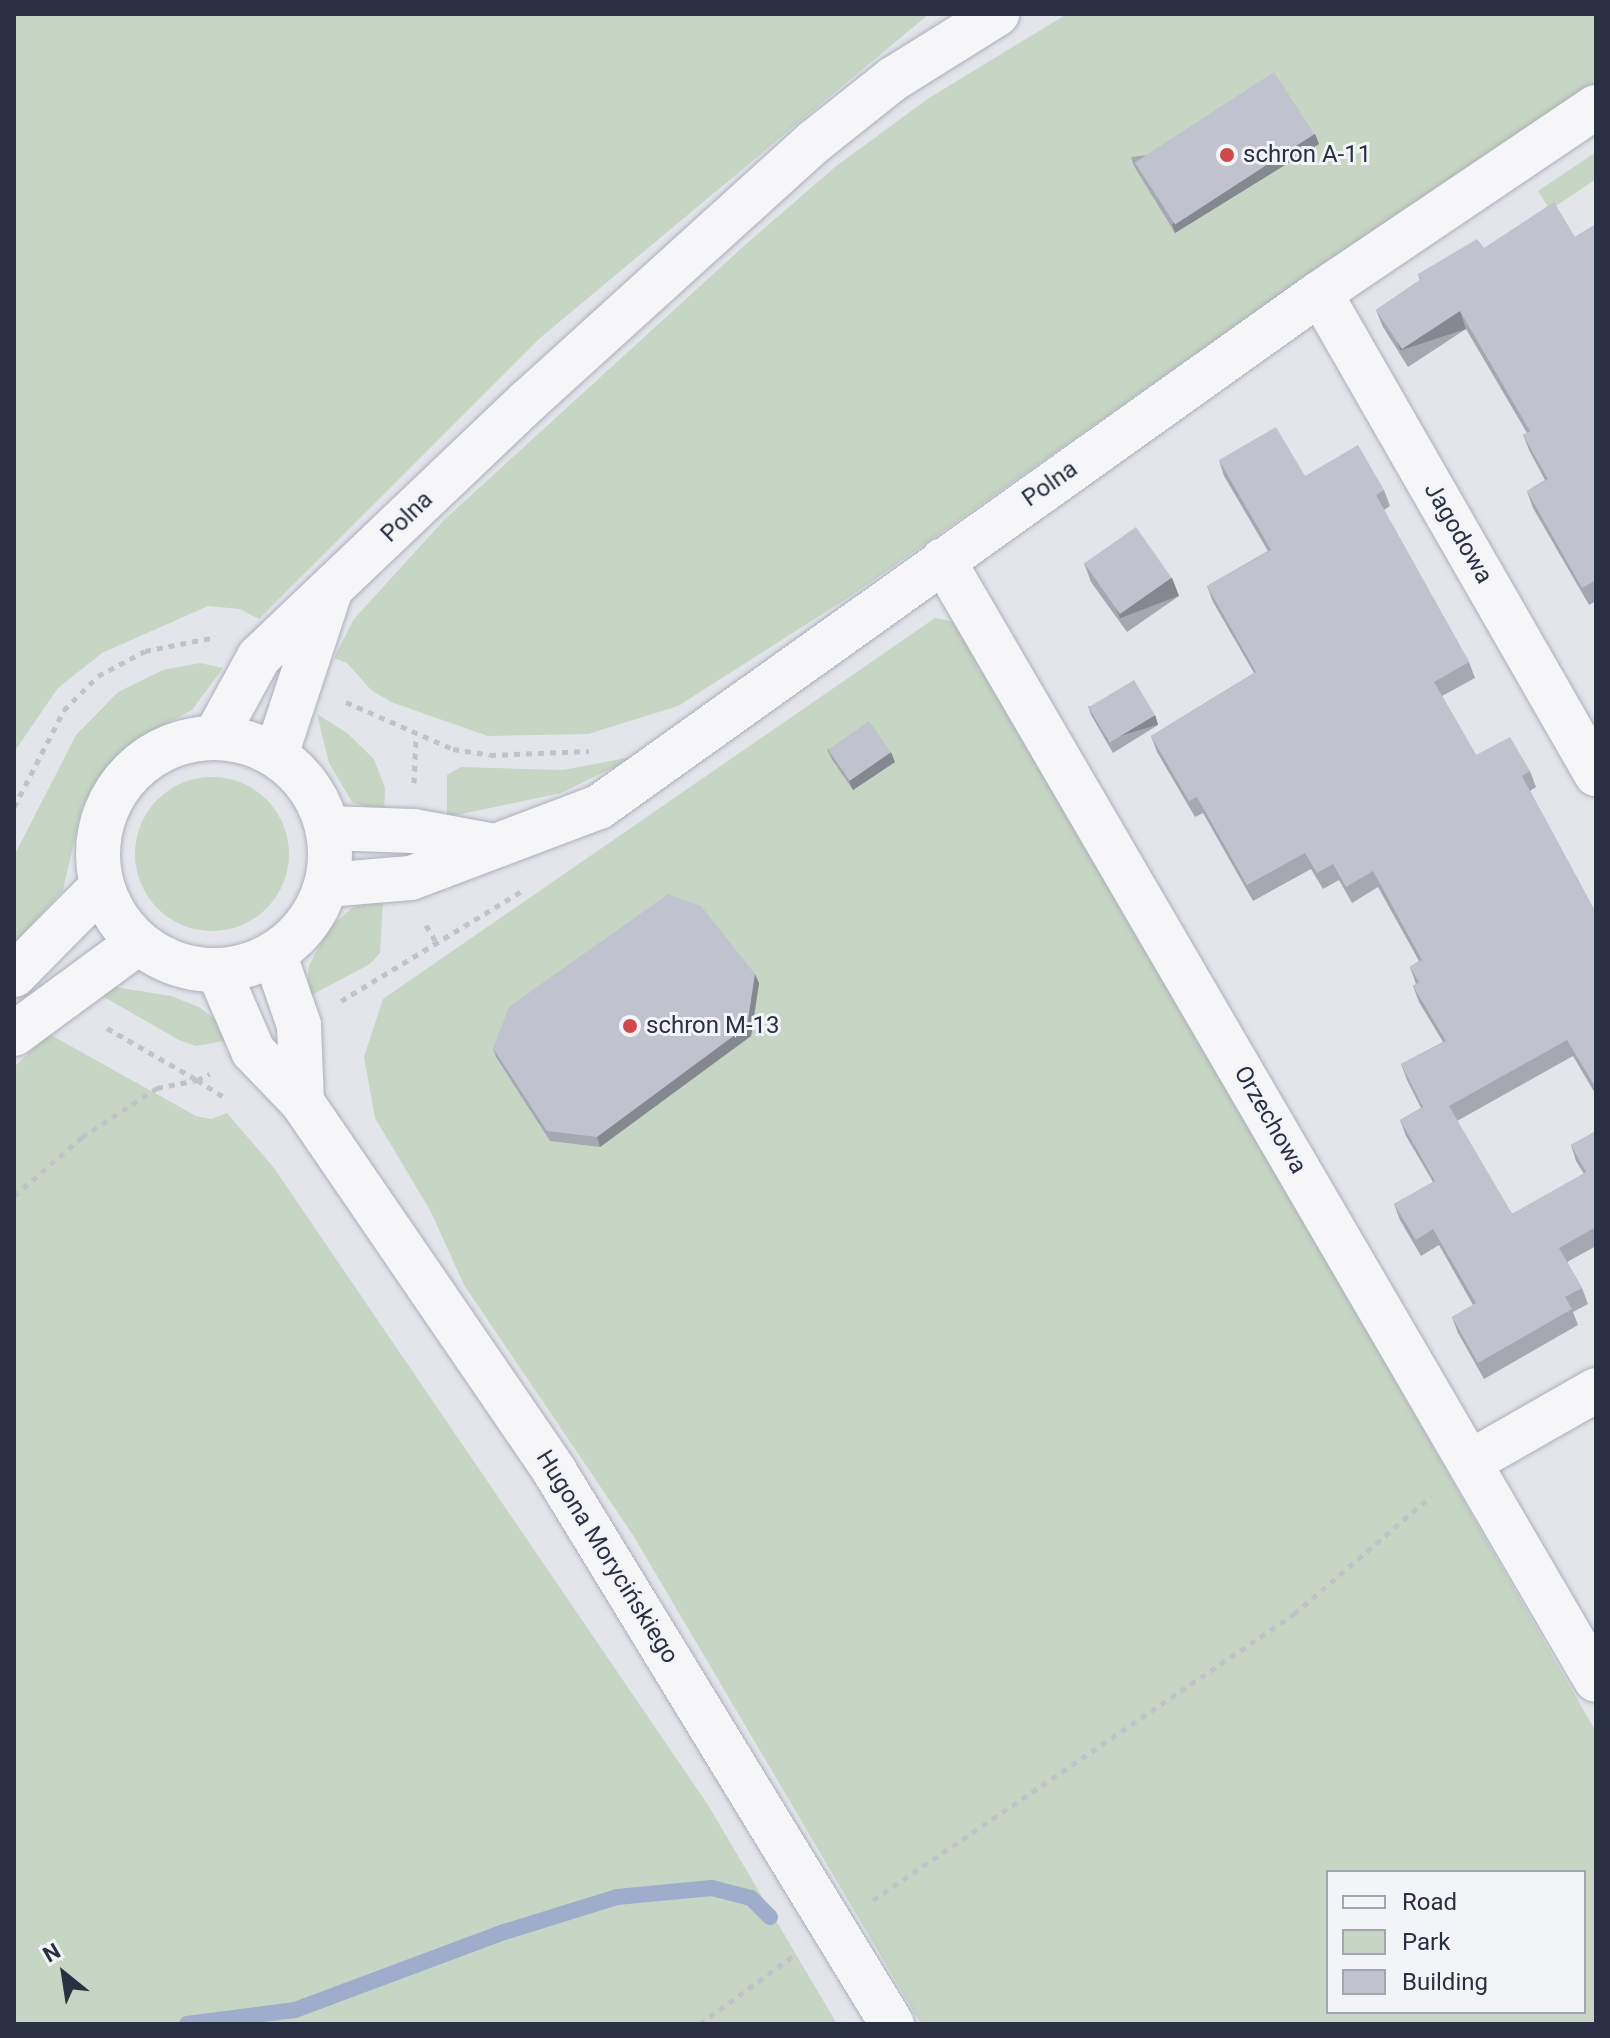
<!DOCTYPE html>
<meta charset="utf-8">
<style>
body{margin:0}
#map{position:relative;width:1610px;height:2038px;overflow:hidden;background:#e3e5eb;font-family:Roboto,sans-serif}
div>[style]{position:absolute}
[style*='--x']{left:calc(var(--x)*1px);top:calc(var(--y)*1px);width:calc(var(--w)*1px);rotate:calc(var(--a)*1deg)}
.green>*{inset:0;background:#c6d5c4}
.round{border-radius:50%}
.stream>*{height:16px;margin:-8px;padding:0 8px;transform-origin:8px;border-radius:8px;background:#9eadcb}
.path>*{height:5px;margin-top:-2.5px;transform-origin:0;background:repeating-linear-gradient(90deg,#c1c3ca 0 6px,transparent 0 12px)}
.roads{filter:drop-shadow(0 0 2px #acafb9) drop-shadow(0 0 2px #acafb9)}
.minor>*{height:44px;margin:-22px;padding:0 22px;transform-origin:22px;border-radius:22px;background:#f6f6f9}
.minor>.ring{margin:-22px;padding:0;box-sizing:content-box;background:none;border:44px solid #f6f6f9;border-radius:50%}
.wall>*{inset:0;background:#a5a8b1}
.shaded-wall>*{inset:0;background:#868890;transform-origin:0 0}
.building>*{inset:0;background:#c0c3ce;transform-origin:0 0}
.dots>*{width:22px;height:22px;translate:-50% -50%;box-sizing:border-box;border:4px solid #f3f4f8;border-radius:50%}
span{translate:-50% -50%;white-space:nowrap;text-align:center;line-height:1.15;-webkit-text-stroke:6px #f3f4f8;paint-order:stroke}
.poi-label{font-size:24px;color:#2a3044}
.left{translate:0 -50%;text-align:left}
.street-label{font-size:24px;color:#2a3044}
.frame{position:absolute;inset:0;border:16px solid #2a3044;pointer-events:none}
.legend{position:absolute;left:1326px;top:1870px;width:260px;height:144px;box-sizing:border-box;background:#f3f4f8;border:2px solid #a3a6b0;margin:0;padding:10px 14px;list-style:none;font-size:24px;color:#2a3044}
.legend li{display:flex;align-items:center;gap:16px;height:40px}
.legend b{width:40px;border:2px solid #a3a6b0}
.north{position:absolute;left:24px;top:1934px;width:80px;height:80px;-webkit-text-stroke:6px #f3f4f8;paint-order:stroke;rotate:330deg;font-size:22px;font-weight:700;line-height:32px;text-align:center;color:#2a3044}
.north::after{content:'';display:block;margin:auto;width:28px;height:36px;background:#2a3044;clip-path:polygon(50% 0,100% 100%,50% 72%,0 100%)}
</style>
<div id="map">
<div class="green">
<div style="clip-path:polygon(14px 14px,929px 14px,540px 338px,259px 619px,240px 609px,208px 606px,102px 653px,58px 688px,14px 752px)"></div>
<div style="clip-path:polygon(1067px 14px,1596px 14px,1596px 83px,1256px 311px,854px 594px,678px 706px,588px 734px,488px 736px,391px 702px,371px 690px,347px 663px,334px 658px,354px 619px,444px 520px,746px 244px,835px 167px,929px 98px)"></div>
<div style="clip-path:polygon(1596px 152px,1596px 179px,1550px 210px,1538px 191px)"></div>
<div style="clip-path:polygon(evenodd,935px 618px,962px 623px,1596px 1732px,1596px 2024px,921px 2024px,633px 1535px,464px 1285px,431px 1212px,375px 1118px,364px 1057px,383px 999px,935px 618px,1328px 1872px,1584px 1872px,1584px 2012px,1328px 2012px,1328px 1872px)"></div>
<div style="clip-path:polygon(200px 663px,223px 668px,192px 710px,136px 740px,104px 770px,82px 808px,63px 890px,14px 944px,14px 856px,76px 735px,118px 692px,163px 670px)"></div>
<div style="clip-path:polygon(317px 714px,347px 733px,374px 759px,385px 788px,384px 813px,352px 802px,329px 763px)"></div>
<div style="clip-path:polygon(637px 756px,561px 793px,447px 817px,447px 775px,461px 767px,563px 770px)"></div>
<div class="round" style="left:135px;top:777px;width:154px;height:154px"></div>
<div style="clip-path:polygon(383px 899px,380px 953px,370px 964px,306px 998px,309px 966px,327px 930px,352px 908px)"></div>
<div style="clip-path:polygon(115px 987px,171px 996px,199px 1007px,221px 1024px,230px 1040px,196px 1046px,179px 1040px,99px 994px)"></div>
<div style="clip-path:polygon(49px 1034px,196px 1116px,211px 1119px,227px 1113px,274px 1168px,708px 1805px,837px 2024px,14px 2024px,14px 1067px)"></div>
</div>
<div class="stream">
<div style="--x:187;--y:2024;--w:109;--a:-7.4"></div>
<div style="--x:295;--y:2010;--w:223;--a:-20.5"></div>
<div style="--x:504;--y:1932;--w:118;--a:-17.2"></div>
<div style="--x:617;--y:1897;--w:95;--a:-5.4"></div>
<div style="--x:712;--y:1888;--w:40;--a:14.4"></div>
<div style="--x:751;--y:1898;--w:27;--a:45"></div>
</div>
<div class="path">
<div style="--x:346;--y:702;--w:117;--a:23.7"></div>
<div style="--x:453;--y:749;--w:37;--a:9"></div>
<div style="--x:490;--y:755;--w:99;--a:-2.3"></div>
<div style="--x:414;--y:783;--w:46;--a:-87.5"></div>
<div style="--x:14;--y:807;--w:109;--a:-62.7"></div>
<div style="--x:64;--y:710;--w:48;--a:-45"></div>
<div style="--x:98;--y:676;--w:53;--a:-28"></div>
<div style="--x:145;--y:651;--w:72;--a:-11.2"></div>
<div style="--x:426;--y:925;--w:23;--a:59"></div>
<div style="--x:341;--y:1001;--w:210;--a:-31.3"></div>
<div style="--x:107;--y:1028;--w:104;--a:30"></div>
<div style="--x:197;--y:1080;--w:14;--a:-25"></div>
<div style="--x:14;--y:1196;--w:90;--a:-40.9"></div>
<div style="--x:82;--y:1137;--w:90;--a:-33.2"></div>
<div style="--x:157;--y:1088;--w:41;--a:-11.3"></div>
<div style="--x:197;--y:1080;--w:34;--a:32"></div>
<div style="--x:873;--y:1900;--w:509;--a:-34.19"></div>
<div style="--x:1294;--y:1614;--w:181;--a:-40.7"></div>
<div style="--x:700;--y:2024;--w:115;--a:-36.2"></div>
</div>
<div class="roads">
<div class="minor">
<div style="--x:1320;--y:293;--w:555;--a:60.15"></div>
<div style="--x:943;--y:560;--w:1296;--a:59.76"></div>
<div style="--x:215;--y:737;--w:91;--a:-61.2"></div>
<div style="--x:259;--y:657;--w:371;--a:-43.6"></div>
<div style="--x:528;--y:401;--w:387;--a:-42.2"></div>
<div style="--x:815;--y:141;--w:100;--a:-38.5"></div>
<div style="--x:893;--y:79;--w:123;--a:-32"></div>
<div class="ring" style="left:98px;top:738px;width:188px;height:188px"></div>
<div style="--x:276;--y:755;--w:169;--a:-71.7"></div>
<div style="--x:328;--y:828;--w:85;--a:2"></div>
<div style="--x:413;--y:831;--w:83;--a:10.4"></div>
<div style="--x:326;--y:885;--w:85;--a:-4.7"></div>
<div style="--x:411;--y:878;--w:201;--a:-20.7"></div>
<div style="--x:599;--y:807;--w:885;--a:-35.49"></div>
<div style="--x:1320;--y:293;--w:333;--a:-34"></div>
<div style="--x:274;--y:953;--w:76;--a:70.9"></div>
<div style="--x:299;--y:1025;--w:77;--a:87.8"></div>
<div style="--x:218;--y:970;--w:88;--a:66.6"></div>
<div style="--x:253;--y:1051;--w:71;--a:46.1"></div>
<div style="--x:302;--y:1102;--w:448;--a:55.6"></div>
<div style="--x:555;--y:1472;--w:647;--a:58.6"></div>
<div style="--x:14;--y:975;--w:125;--a:-45.3"></div>
<div style="--x:14;--y:1034;--w:154;--a:-36.3"></div>
<div style="--x:1470;--y:1462;--w:145;--a:-29.7"></div>
</div>
</div>
<div class="wall">
<div style="clip-path:polygon(1315px 134px,1319px 144px,1175px 233px,1134px 166px,1131px 157px)"></div>
<div style="clip-path:polygon(1596px 224px,1596px 601px,1589px 605px,1533px 508px,1527px 491px,1545px 480px,1530px 452px,1523px 435px,1527px 433px,1466px 329px,1408px 367px,1383px 327px,1376px 310px,1420px 280px,1418px 274px,1484px 248px,1575px 237px)"></div>
<div style="clip-path:polygon(1219px 460px,1384px 490px,1390px 506px,1384px 510px,1469px 662px,1475px 678px,1442px 696px,1476px 755px,1530px 771px,1536px 787px,1530px 791px,1596px 913px,1596px 1095px,1573px 1056px,1457px 1121px,1512px 1214px,1584px 1174px,1576px 1161px,1571px 1145px,1596px 1131px,1596px 1246px,1567px 1262px,1582px 1288px,1588px 1304px,1573px 1312px,1578px 1325px,1484px 1379px,1458px 1333px,1452px 1317px,1473px 1305px,1439px 1245px,1421px 1256px,1400px 1220px,1394px 1204px,1433px 1182px,1406px 1136px,1400px 1120px,1421px 1108px,1407px 1080px,1401px 1064px,1443px 1042px,1419px 1002px,1413px 986px,1416px 984px,1410px 967px,1419px 961px,1378px 887px,1352px 903px,1339px 880px,1323px 889px,1311px 869px,1253px 901px,1203px 813px,1195px 817px,1157px 752px,1151px 736px,1254px 673px,1213px 602px,1207px 586px,1268px 551px,1224px 476px)"></div>
<div style="clip-path:polygon(1084px 563px,1172px 578px,1179px 596px,1127px 632px,1091px 582px)"></div>
<div style="clip-path:polygon(1088px 706px,1155px 715px,1158px 725px,1113px 753px,1091px 715px)"></div>
<div style="clip-path:polygon(827px 749px,895px 762px,853px 790px,831px 758px)"></div>
<div style="clip-path:polygon(759px 983px,751px 1036px,600px 1147px,550px 1141px,496px 1057px,493px 1048px)"></div>
</div>
<div class="shaded-wall">
<div style="clip-path:polygon(1315px 134px,1319px 144px,1175px 233px,1172px 224px)"></div>
<div style="left:1460px;top:311px;width:19px;height:69px;rotate:72deg"></div>
<div style="left:1172px;top:578px;width:19px;height:63px;rotate:69deg"></div>
<div style="left:1155px;top:715px;width:10px;height:53px;rotate:73deg"></div>
<div style="clip-path:polygon(891px 752px,895px 762px,853px 790px,849px 781px)"></div>
<div style="clip-path:polygon(755px 974px,759px 983px,751px 1036px,600px 1147px,597px 1137px)"></div>
</div>
<div class="building">
<div style="left:1274px;top:72px;width:74px;height:166px;rotate:57deg"></div>
<div style="clip-path:polygon(1554px 202px,1575px 237px,1596px 224px,1596px 580px,1582px 588px,1527px 491px,1548px 479px,1523px 435px,1530px 431px,1460px 311px,1402px 349px,1376px 310px,1421px 279px,1418px 274px,1477px 239px,1484px 248px)"></div>
<div style="clip-path:polygon(1276px 427px,1305px 476px,1358px 445px,1384px 490px,1376px 495px,1469px 662px,1434px 682px,1476px 755px,1510px 737px,1530px 771px,1522px 776px,1596px 913px,1596px 1088px,1567px 1040px,1449px 1106px,1512px 1214px,1586px 1172px,1571px 1145px,1596px 1131px,1596px 1227px,1559px 1248px,1582px 1288px,1565px 1297px,1572px 1309px,1478px 1363px,1452px 1317px,1476px 1303px,1433px 1229px,1416px 1240px,1394px 1204px,1435px 1181px,1400px 1120px,1423px 1107px,1401px 1064px,1446px 1041px,1413px 986px,1419px 982px,1410px 967px,1422px 960px,1373px 871px,1346px 887px,1333px 864px,1317px 873px,1305px 853px,1247px 885px,1197px 797px,1189px 801px,1151px 736px,1256px 672px,1207px 586px,1271px 550px,1219px 460px)"></div>
<div style="left:1136px;top:527px;width:62px;height:63px;rotate:55deg"></div>
<div style="left:1134px;top:680px;width:41px;height:53px;rotate:59deg"></div>
<div style="left:869px;top:721px;width:38px;height:50px;rotate:55deg"></div>
<div style="clip-path:polygon(668px 894px,701px 906px,755px 974px,747px 1026px,597px 1137px,547px 1131px,493px 1048px,509px 1007px)"></div>
</div>
<div class="dots">
<div style="left:1227px;top:155px;background:#d04849"></div>
<div style="left:630px;top:1026px;background:#d04849"></div>
</div>
<div class="poi-label">
<span class="left" style="left:1243px;top:155px">schron A-11</span>
<span class="left" style="left:646px;top:1026px">schron M-13</span>
</div>
<div class="street-label">
<span style="left:1050px;top:484px;rotate:-35deg">Polna</span>
<span style="left:407px;top:517px;rotate:-44deg">Polna</span>
<span style="left:1458px;top:533px;rotate:60deg">Jagodowa</span>
<span style="left:1270px;top:1120px;rotate:60deg">Orzechowa</span>
<span style="left:607px;top:1557px;rotate:58deg">Hugona Morycińskiego</span>
</div>
<div class="frame"></div>
<ul class="legend">
<li><b style="height:10px;background:#f6f6f9"></b>Road</li>
<li><b style="height:22px;background:#c6d5c4"></b>Park</li>
<li><b style="height:22px;background:#c0c3ce"></b>Building</li>
</ul>
<div class="north">N</div>
</div>
